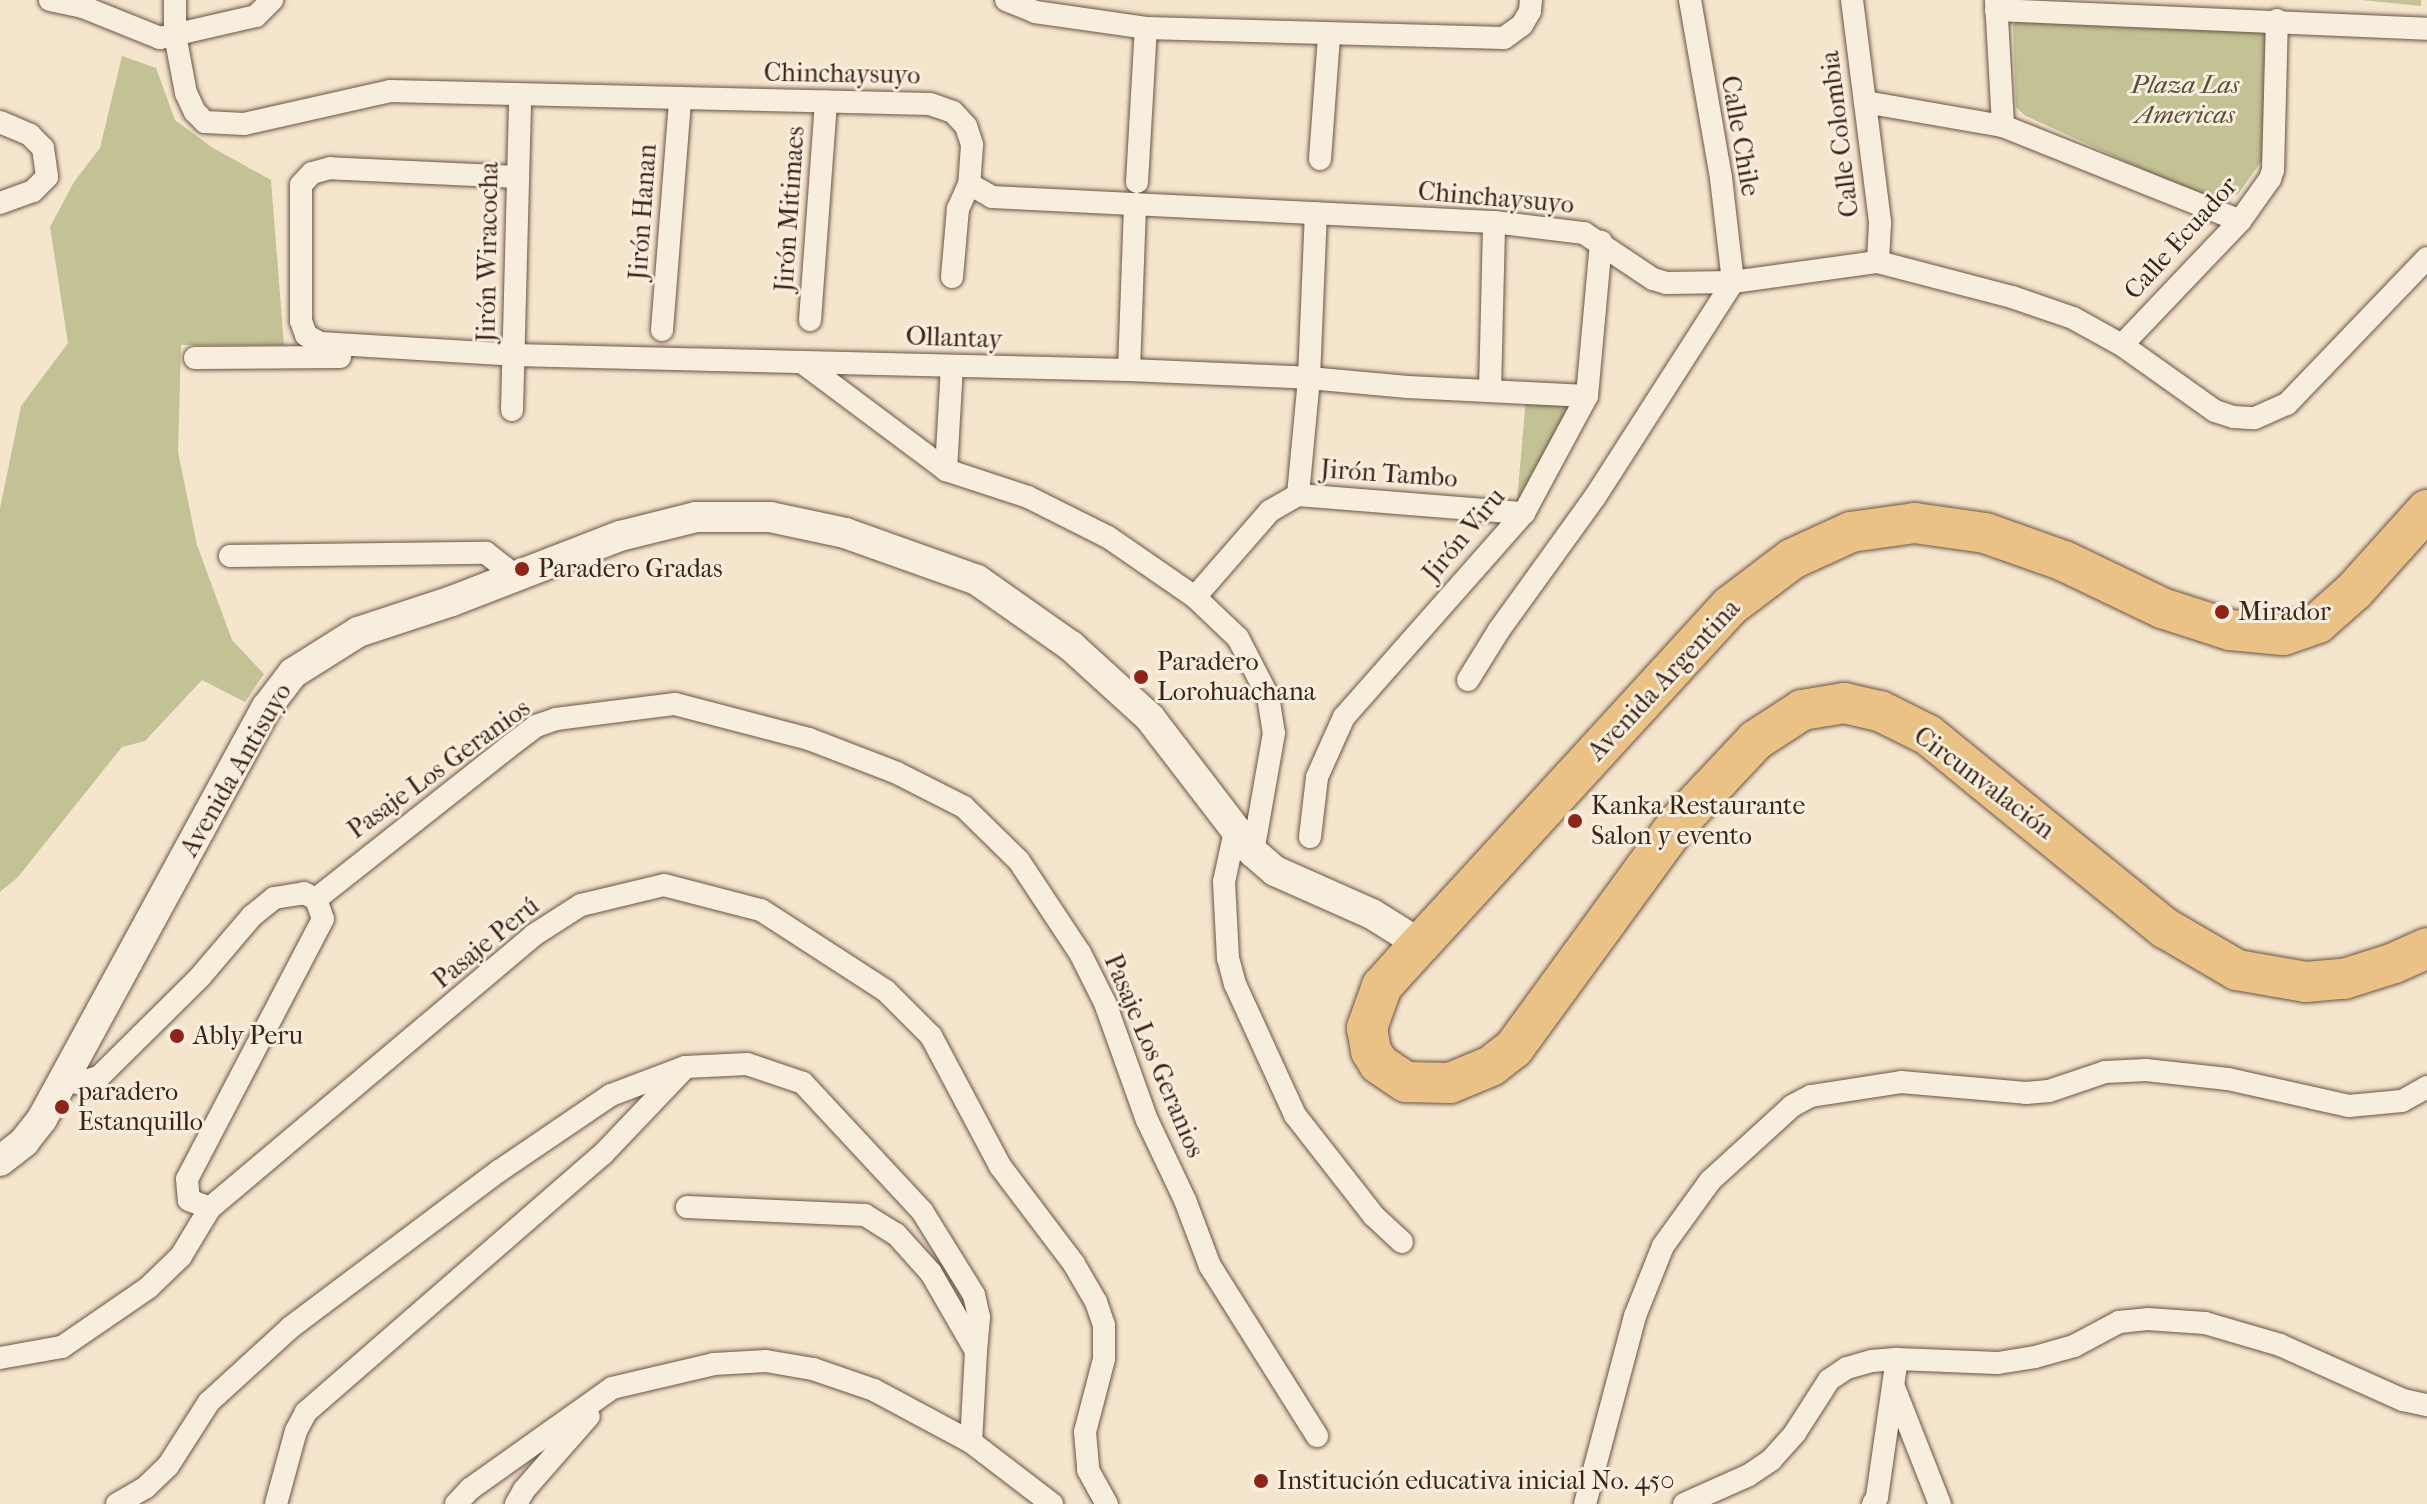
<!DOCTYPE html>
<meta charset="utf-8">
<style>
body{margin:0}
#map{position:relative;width:2427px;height:1504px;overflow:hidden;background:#f5e5cd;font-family:"IM FELL French Canon",serif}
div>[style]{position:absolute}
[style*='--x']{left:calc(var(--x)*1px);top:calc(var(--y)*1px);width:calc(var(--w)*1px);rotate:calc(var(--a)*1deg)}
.green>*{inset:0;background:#c2c294}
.roads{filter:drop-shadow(0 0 2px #6a5444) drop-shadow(0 0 2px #6a5444)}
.street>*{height:22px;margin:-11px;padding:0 11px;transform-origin:11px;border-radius:11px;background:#f8eede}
.secondary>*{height:30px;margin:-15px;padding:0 15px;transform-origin:15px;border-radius:15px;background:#f8eede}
.highway>*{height:40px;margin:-20px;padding:0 20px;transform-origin:20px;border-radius:20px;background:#eac286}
.dots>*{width:22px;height:22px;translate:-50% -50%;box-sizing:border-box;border:4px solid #f8eede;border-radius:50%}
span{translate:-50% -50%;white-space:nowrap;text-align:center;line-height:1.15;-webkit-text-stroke:6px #f8eede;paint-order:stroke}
.street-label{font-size:26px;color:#3b2317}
.park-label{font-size:26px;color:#5d4b36;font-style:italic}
.poi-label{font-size:26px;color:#3b2317}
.left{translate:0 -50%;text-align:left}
</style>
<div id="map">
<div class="green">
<div style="clip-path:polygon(2362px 0,2421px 0,2421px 6px)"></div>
<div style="clip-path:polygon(2023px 13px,2259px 22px,2271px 41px,2263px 159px,2238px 194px,2212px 201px,2024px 115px,2016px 107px,2013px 25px)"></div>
<div style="clip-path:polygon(122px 56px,156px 68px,175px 120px,213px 148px,271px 180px,284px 345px,181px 345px,178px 452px,197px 545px,232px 640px,264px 674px,245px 702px,202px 680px,145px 741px,122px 747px,18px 877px,0 892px,0 508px,21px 406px,68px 343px,50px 227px,74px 182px,100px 148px)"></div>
<div style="clip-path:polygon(1526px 398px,1571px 403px,1519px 507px,1517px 501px)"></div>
</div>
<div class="roads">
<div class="street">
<div style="--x:50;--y:0;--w:34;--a:12"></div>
<div style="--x:83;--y:7;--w:83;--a:21.9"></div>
<div style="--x:160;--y:38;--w:98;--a:-12.9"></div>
<div style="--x:256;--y:16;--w:23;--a:-45"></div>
<div style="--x:175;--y:0;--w:35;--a:90"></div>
<div style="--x:175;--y:35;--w:59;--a:79.3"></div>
<div style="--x:186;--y:93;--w:21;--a:65"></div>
<div style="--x:195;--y:112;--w:14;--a:45"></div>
<div style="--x:205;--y:122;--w:39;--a:3"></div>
<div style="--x:244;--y:124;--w:150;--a:-12.7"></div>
<div style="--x:390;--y:91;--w:540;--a:1.38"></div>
<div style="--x:930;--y:104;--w:24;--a:19"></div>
<div style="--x:953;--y:112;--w:19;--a:47"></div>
<div style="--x:966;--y:126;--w:20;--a:72"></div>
<div style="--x:972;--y:145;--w:39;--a:94"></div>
<div style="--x:969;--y:184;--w:26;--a:29"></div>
<div style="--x:992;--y:197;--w:503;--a:2.85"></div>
<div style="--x:1494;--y:222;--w:91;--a:7"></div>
<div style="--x:1584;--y:233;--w:83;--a:33.7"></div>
<div style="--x:1653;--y:279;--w:14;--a:17"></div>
<div style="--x:1666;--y:283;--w:67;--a:-0.9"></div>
<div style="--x:1733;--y:282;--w:146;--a:-7.9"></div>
<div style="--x:1878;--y:262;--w:138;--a:14.6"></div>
<div style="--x:2012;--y:297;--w:65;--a:19"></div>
<div style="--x:2073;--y:318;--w:56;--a:28.9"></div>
<div style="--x:2122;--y:345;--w:114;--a:35.4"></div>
<div style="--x:2215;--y:411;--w:19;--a:18"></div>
<div style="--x:2233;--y:417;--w:22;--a:3"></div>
<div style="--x:2255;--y:418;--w:35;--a:-24"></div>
<div style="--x:2287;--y:404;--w:202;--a:-46.2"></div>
<div style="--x:1006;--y:0;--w:31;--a:22"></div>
<div style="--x:1035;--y:12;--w:112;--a:8.2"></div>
<div style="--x:1146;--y:28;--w:358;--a:1.6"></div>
<div style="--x:1504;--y:38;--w:22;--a:-36"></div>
<div style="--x:1522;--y:25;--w:16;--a:-60"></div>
<div style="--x:1530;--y:11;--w:11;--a:-85"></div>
<div style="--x:1690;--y:0;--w:181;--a:80.1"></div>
<div style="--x:1721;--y:178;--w:105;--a:83.4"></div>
<div style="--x:1852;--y:0;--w:225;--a:82.8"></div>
<div style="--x:1880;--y:223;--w:39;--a:93"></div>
<div style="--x:1996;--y:0;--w:126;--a:86.8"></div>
<div style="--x:1996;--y:10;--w:431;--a:2.5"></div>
<div style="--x:1865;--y:102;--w:140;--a:9.9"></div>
<div style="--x:2003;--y:126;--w:255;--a:21.8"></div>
<div style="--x:0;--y:122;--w:33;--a:23"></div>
<div style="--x:30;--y:135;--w:18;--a:45"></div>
<div style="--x:43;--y:148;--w:29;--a:82"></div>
<div style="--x:47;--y:177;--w:20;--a:135"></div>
<div style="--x:33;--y:191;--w:35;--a:160"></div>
<div style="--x:1320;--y:159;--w:124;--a:-85.8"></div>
<div style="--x:518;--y:177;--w:188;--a:-177.3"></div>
<div style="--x:330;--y:168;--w:19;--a:164"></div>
<div style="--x:312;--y:173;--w:16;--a:133"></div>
<div style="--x:301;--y:185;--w:136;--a:90"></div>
<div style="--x:301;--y:321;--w:15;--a:70"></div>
<div style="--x:306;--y:335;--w:16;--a:30"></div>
<div style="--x:320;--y:343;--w:194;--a:3.5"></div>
<div style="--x:514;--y:355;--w:615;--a:1.4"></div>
<div style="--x:1129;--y:370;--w:180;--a:2.5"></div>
<div style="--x:1309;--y:378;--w:99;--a:5.2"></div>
<div style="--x:1408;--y:387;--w:179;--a:2.9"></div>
<div style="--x:1137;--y:182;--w:154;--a:-86.7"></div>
<div style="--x:952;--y:277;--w:68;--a:-85"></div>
<div style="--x:958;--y:209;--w:27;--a:-66"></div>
<div style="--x:810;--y:320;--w:219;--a:-85.8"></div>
<div style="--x:662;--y:330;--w:232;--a:-85.5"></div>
<div style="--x:2122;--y:345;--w:171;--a:-46.4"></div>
<div style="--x:2240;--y:221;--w:52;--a:-54.5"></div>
<div style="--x:2270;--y:179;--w:9;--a:-72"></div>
<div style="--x:2273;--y:170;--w:150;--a:-88.5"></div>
<div style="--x:195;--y:358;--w:145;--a:-0.4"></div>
<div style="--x:803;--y:363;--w:179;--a:36.8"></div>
<div style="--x:946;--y:470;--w:86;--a:18.2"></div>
<div style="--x:1028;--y:497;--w:89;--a:26.6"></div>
<div style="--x:1108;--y:537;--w:106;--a:34.6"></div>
<div style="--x:1195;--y:597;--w:59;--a:43.6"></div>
<div style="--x:1238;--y:638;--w:65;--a:62.7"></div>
<div style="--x:1268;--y:696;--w:37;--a:81"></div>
<div style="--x:1274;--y:733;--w:121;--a:100"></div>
<div style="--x:1129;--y:370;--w:166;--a:-87.9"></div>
<div style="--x:1490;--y:391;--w:169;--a:-88.6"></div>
<div style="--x:512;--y:410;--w:314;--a:-88.5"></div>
<div style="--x:946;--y:470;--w:104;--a:-86.7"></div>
<div style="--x:1298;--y:495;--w:227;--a:4.6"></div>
<div style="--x:230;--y:556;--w:256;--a:-0.7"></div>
<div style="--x:486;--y:553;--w:39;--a:38"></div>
<div style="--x:1195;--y:597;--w:114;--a:-48.9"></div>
<div style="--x:1270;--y:511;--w:32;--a:-30"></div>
<div style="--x:1298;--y:495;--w:118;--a:-84.6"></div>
<div style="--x:1309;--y:378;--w:165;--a:-87.6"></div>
<div style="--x:1468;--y:680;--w:59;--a:-58.2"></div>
<div style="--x:1499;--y:630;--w:164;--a:-54.2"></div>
<div style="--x:1595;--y:497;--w:255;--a:-57.3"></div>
<div style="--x:1235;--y:831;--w:52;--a:102.2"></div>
<div style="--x:1224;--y:882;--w:76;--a:87"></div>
<div style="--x:1228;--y:958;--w:27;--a:75"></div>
<div style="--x:1235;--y:984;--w:144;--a:65.4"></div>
<div style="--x:1295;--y:1115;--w:128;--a:52"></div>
<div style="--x:1374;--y:1216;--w:38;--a:43"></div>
<div style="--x:1310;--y:837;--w:60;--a:-83.3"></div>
<div style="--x:1317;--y:777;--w:66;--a:-65.8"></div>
<div style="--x:1344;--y:717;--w:272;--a:-48.6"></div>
<div style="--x:1524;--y:513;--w:133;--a:-61.7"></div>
<div style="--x:1587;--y:396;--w:155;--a:-84.8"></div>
<div style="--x:316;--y:899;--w:243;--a:-38.3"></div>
<div style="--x:507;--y:748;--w:36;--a:-37"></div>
<div style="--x:536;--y:726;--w:21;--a:-19"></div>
<div style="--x:556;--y:719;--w:120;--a:-7.2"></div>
<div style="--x:675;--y:704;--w:138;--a:14.6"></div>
<div style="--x:809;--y:739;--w:94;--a:21.1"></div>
<div style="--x:897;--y:773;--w:75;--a:26.9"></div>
<div style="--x:964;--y:807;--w:77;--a:44.5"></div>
<div style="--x:1019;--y:861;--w:110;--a:56.5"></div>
<div style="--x:1080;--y:953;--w:56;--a:63.4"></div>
<div style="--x:1105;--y:1003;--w:124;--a:70.3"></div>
<div style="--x:1147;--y:1120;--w:89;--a:64.6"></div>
<div style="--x:1185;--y:1200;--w:71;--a:69.3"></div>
<div style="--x:1210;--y:1266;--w:201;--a:57.8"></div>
<div style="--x:66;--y:1075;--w:9;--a:54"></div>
<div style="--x:71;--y:1082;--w:7;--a:8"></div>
<div style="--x:78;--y:1083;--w:22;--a:-16"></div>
<div style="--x:99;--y:1077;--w:142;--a:-44.7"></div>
<div style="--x:200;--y:977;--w:80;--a:-49.6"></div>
<div style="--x:252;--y:916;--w:28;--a:-39"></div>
<div style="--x:274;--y:898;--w:30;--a:-9"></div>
<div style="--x:304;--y:893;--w:13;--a:27"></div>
<div style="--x:316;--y:899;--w:21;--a:71"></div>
<div style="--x:323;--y:919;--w:293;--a:117.6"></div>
<div style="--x:187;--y:1179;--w:21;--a:85"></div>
<div style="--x:189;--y:1200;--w:22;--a:21"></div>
<div style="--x:210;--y:1208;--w:424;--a:-40.1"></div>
<div style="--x:534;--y:935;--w:56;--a:-32.6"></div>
<div style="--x:581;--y:905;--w:85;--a:-13.5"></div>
<div style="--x:664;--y:885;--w:100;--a:14.5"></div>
<div style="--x:761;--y:910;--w:149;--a:32.9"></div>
<div style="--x:886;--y:991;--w:64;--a:45"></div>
<div style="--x:931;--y:1036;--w:147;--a:62"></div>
<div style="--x:1000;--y:1166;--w:123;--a:52.9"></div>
<div style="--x:1074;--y:1264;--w:44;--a:59.9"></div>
<div style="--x:1096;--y:1302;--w:24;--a:71"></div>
<div style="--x:1104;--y:1325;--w:34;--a:90"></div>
<div style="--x:1104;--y:1359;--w:75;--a:104.6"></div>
<div style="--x:1085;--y:1432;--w:38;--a:85"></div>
<div style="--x:1088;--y:1470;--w:39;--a:61"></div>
<div style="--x:687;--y:1207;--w:178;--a:2.6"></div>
<div style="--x:865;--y:1215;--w:36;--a:32"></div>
<div style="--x:896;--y:1234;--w:52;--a:48.1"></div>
<div style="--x:931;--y:1273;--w:90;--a:60"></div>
<div style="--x:976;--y:1351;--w:91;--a:93.1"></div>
<div style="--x:0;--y:1358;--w:63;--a:-10.1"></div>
<div style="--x:62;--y:1347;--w:104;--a:-34.5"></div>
<div style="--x:148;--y:1288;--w:46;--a:-44.1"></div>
<div style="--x:181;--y:1256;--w:56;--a:-58.9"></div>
<div style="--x:1895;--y:1390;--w:123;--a:68.5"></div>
<div style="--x:117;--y:1504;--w:32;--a:-30"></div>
<div style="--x:145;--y:1488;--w:32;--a:-44"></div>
<div style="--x:168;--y:1466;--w:76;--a:-57.4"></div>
<div style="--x:209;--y:1402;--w:111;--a:-42.4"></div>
<div style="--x:291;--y:1327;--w:260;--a:-36.9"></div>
<div style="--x:499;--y:1171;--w:135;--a:-34.2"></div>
<div style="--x:611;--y:1095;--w:79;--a:-20.7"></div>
<div style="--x:685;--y:1067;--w:62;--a:-2.8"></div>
<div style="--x:747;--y:1064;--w:59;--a:18.7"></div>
<div style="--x:803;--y:1083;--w:175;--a:47.1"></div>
<div style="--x:922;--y:1211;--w:99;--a:58.2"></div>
<div style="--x:974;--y:1295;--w:23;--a:77"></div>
<div style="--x:979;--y:1317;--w:34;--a:95"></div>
<div style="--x:276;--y:1504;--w:76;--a:-74.7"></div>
<div style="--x:296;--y:1431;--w:21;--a:-62"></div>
<div style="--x:306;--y:1412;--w:393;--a:-41"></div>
<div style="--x:603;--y:1154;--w:115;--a:-46.4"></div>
<div style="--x:456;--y:1504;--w:21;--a:-47"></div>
<div style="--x:470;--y:1489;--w:174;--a:-35.4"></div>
<div style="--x:612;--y:1388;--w:105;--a:-13.2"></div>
<div style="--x:714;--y:1364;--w:52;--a:-3.3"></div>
<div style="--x:766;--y:1361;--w:48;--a:9.7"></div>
<div style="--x:813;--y:1369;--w:65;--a:19"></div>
<div style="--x:874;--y:1390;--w:110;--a:28.2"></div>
<div style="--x:971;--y:1442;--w:102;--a:37.4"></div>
<div style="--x:516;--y:1504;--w:16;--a:-60"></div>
<div style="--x:524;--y:1490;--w:98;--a:-48.7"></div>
<div style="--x:1585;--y:1504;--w:195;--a:-75.1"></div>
<div style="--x:1635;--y:1316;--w:75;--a:-68.2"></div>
<div style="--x:1663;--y:1246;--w:80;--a:-54.1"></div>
<div style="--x:1710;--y:1181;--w:111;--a:-42.4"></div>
<div style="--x:1792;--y:1106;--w:21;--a:-28"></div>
<div style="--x:1811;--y:1096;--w:91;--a:-8.8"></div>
<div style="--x:1901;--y:1082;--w:125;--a:5"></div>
<div style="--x:2026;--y:1093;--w:23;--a:-5"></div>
<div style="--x:2049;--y:1091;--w:59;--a:-18.7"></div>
<div style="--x:2105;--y:1072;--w:41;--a:-2.8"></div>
<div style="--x:2146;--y:1070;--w:82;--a:6.3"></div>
<div style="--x:2228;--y:1079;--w:124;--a:12.6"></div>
<div style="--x:2349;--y:1106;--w:53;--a:-5.4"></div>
<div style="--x:2402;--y:1101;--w:29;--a:-29"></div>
<div style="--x:1684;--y:1504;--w:71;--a:-24"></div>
<div style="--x:1749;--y:1475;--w:27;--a:-34"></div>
<div style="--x:1771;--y:1460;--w:36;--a:-48"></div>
<div style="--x:1795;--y:1433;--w:63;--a:-57.3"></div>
<div style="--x:1829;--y:1380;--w:22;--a:-34"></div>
<div style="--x:1847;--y:1368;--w:26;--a:-16"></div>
<div style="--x:1872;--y:1361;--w:25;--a:-5"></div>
<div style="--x:1897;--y:1359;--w:101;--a:2.3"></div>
<div style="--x:1998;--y:1363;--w:37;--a:-9"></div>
<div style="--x:2035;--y:1357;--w:41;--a:-15.8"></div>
<div style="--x:2074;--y:1346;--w:51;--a:-28.1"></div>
<div style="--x:2119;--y:1322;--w:28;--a:-6"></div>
<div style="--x:2147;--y:1319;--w:58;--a:3.9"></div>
<div style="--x:2205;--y:1323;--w:78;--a:16.3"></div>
<div style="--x:2280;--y:1345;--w:135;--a:24.1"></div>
<div style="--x:2403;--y:1400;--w:25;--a:12"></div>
<div style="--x:1873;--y:1504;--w:8;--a:-60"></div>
<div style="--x:1877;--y:1497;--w:139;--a:-81.8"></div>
</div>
<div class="secondary">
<div style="--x:0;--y:1161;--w:31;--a:-38"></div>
<div style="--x:24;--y:1142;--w:29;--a:-52"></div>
<div style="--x:42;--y:1119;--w:469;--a:-61.4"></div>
<div style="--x:267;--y:707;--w:43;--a:-52.6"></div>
<div style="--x:293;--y:673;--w:77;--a:-32.2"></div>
<div style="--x:358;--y:632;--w:99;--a:-18.3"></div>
<div style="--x:452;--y:601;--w:180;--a:-21.2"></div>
<div style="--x:620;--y:536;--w:78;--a:-14"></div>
<div style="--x:696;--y:517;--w:74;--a:0"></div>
<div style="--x:770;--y:517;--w:77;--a:12"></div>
<div style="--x:845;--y:533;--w:140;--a:19.6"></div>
<div style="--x:977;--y:580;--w:115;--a:35.1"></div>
<div style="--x:1071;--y:646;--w:107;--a:42.3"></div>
<div style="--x:1150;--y:718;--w:169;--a:52.5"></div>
<div style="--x:1253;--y:852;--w:29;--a:41"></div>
<div style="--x:1275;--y:871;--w:106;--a:23.9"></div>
<div style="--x:1372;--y:914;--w:57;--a:32"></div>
</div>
<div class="highway">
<div style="--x:2427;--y:510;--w:109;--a:132"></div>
<div style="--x:2354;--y:591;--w:48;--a:138.4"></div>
<div style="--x:2318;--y:623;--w:37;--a:161"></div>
<div style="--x:2283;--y:635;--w:53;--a:-174.6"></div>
<div style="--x:2230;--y:630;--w:71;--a:-162.1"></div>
<div style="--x:2162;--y:608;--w:109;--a:-154.4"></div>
<div style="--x:2064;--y:561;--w:84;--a:-160.5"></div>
<div style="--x:1985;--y:533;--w:71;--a:-171.9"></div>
<div style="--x:1915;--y:523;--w:65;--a:172"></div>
<div style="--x:1851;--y:532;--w:65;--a:155.4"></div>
<div style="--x:1792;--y:559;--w:78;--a:142.8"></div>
<div style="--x:1730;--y:606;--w:459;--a:132.5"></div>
<div style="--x:1420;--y:944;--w:57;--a:132.1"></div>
<div style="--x:1382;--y:986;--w:45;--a:109.7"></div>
<div style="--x:1367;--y:1028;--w:23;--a:80"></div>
<div style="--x:1371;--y:1051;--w:15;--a:58"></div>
<div style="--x:1379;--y:1064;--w:32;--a:34"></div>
<div style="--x:1406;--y:1082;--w:44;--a:1.3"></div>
<div style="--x:1450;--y:1083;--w:44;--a:-22.5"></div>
<div style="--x:1491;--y:1066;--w:29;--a:-38"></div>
<div style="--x:1514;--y:1048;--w:278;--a:-53.9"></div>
<div style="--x:1678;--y:823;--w:114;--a:-46.8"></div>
<div style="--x:1756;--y:740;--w:55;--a:-33.1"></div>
<div style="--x:1802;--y:710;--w:43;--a:-9.5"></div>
<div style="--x:1844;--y:703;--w:37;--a:13"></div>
<div style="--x:1880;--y:711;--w:54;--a:26.6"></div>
<div style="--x:1928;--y:735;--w:306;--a:39.2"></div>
<div style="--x:2165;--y:928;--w:83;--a:30.3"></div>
<div style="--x:2237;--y:970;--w:70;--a:9.9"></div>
<div style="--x:2306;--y:982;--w:38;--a:-5"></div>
<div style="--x:2344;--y:979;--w:52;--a:-17.7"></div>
<div style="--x:2394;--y:963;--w:36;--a:-24"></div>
</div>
</div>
<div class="dots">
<div style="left:522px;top:569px;background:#8f2418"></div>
<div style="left:2222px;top:612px;background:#8f2418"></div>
<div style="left:1141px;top:677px;background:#8f2418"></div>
<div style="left:1575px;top:821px;background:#8f2418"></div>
<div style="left:177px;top:1036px;background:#8f2418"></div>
<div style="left:62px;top:1107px;background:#8f2418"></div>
<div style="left:1261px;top:1481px;background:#8f2418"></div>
</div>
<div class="street-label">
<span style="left:842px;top:74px;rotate:1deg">Chinchaysuyo</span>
<span style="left:1840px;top:134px;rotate:-97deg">Calle Colombia</span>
<span style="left:1740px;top:136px;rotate:80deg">Calle Chile</span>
<span style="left:1496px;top:198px;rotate:5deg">Chinchaysuyo</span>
<span style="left:790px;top:209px;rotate:-86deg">Jirón Mitimaes</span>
<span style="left:643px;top:212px;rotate:-86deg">Jirón Hanan</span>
<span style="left:2181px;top:238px;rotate:-48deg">Calle Ecuador</span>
<span style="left:488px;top:252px;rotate:-89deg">Jirón Wiracocha</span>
<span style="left:954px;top:338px;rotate:2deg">Ollantay</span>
<span style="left:1389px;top:474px;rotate:4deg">Jirón Tambo</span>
<span style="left:1464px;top:535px;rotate:-50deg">Jirón Viru</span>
<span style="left:1664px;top:680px;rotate:-47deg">Avenida Argentina</span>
<span style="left:439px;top:769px;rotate:-36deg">Pasaje Los Geranios</span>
<span style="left:236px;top:770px;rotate:-60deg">Avenida Antisuyo</span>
<span style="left:1984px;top:783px;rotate:37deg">Circunvalación</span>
<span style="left:486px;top:943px;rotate:-39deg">Pasaje Perú</span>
<span style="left:1154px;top:1056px;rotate:67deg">Pasaje Los Geranios</span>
</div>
<div class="park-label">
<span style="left:2185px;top:100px">Plaza Las<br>Americas</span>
</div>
<div class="poi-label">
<span class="left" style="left:538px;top:569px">Paradero Gradas</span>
<span class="left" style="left:2238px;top:612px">Mirador</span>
<span class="left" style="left:1157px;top:677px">Paradero<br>Lorohuachana</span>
<span class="left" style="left:1591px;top:821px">Kanka Restaurante<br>Salon y evento</span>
<span class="left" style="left:193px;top:1036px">Ably Peru</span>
<span class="left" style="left:78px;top:1107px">paradero<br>Estanquillo</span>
<span class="left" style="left:1277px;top:1481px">Institución educativa inicial No. 450</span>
</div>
</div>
